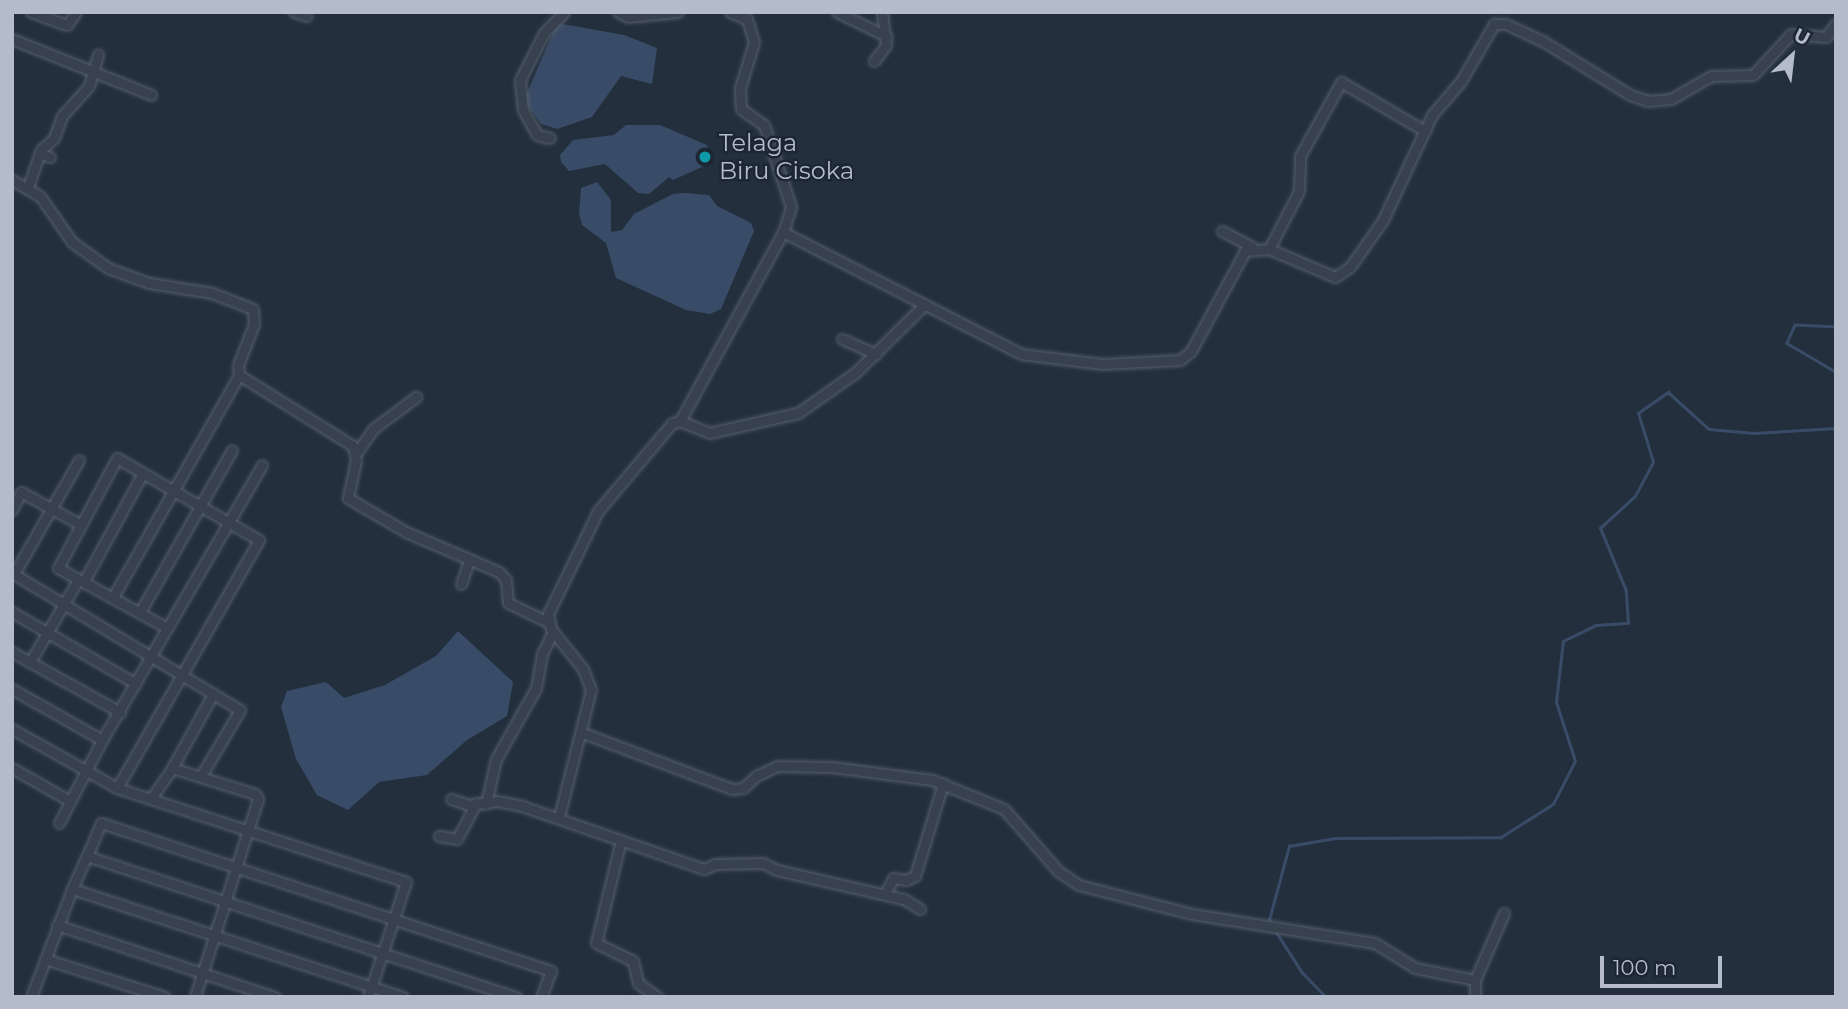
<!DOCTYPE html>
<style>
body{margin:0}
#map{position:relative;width:1848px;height:1009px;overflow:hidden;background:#242f3e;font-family:Montserrat,sans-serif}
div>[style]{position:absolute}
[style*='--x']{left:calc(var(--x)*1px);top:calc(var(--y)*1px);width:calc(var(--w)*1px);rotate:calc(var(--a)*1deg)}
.water>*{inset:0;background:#394c67}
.stream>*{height:2.5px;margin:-1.25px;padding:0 1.25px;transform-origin:1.25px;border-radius:1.25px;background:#394c67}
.roads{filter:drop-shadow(0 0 2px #565f6c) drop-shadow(0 0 2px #565f6c)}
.minor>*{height:9px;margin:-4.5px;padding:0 4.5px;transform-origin:4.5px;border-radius:4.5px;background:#38414e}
.dots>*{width:19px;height:19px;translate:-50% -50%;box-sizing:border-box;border:4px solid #1d2633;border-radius:50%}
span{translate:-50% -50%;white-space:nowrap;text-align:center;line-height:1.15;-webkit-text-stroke:5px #1d2633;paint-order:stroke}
.poi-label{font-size:24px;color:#b4bcc9}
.left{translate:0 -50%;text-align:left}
.frame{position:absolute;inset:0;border:14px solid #b4bcc9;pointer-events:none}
.north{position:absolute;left:1757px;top:21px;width:70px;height:70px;-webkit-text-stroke:5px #1d2633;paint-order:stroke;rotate:27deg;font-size:19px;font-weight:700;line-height:28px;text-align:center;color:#b4bcc9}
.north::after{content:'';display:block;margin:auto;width:24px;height:32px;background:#b4bcc9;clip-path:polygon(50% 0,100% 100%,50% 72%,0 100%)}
.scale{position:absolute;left:1600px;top:956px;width:122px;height:32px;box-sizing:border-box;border:4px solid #b4bcc9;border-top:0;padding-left:9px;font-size:21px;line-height:24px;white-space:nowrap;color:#b4bcc9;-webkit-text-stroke:5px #1d2633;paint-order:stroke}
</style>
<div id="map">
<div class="water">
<div style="clip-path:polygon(557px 23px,624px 35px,657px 48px,652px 84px,621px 76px,592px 117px,557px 129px,541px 124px,524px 100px)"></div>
<div style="clip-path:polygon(626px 125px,660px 125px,707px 145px,711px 163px,673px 180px,669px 177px,649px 194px,638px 193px,605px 164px,569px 171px,561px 162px,560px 155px,573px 140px,614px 135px)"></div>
<div style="clip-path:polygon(597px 182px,611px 200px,611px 232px,622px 230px,634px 214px,673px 194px,684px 193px,709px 195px,717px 206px,751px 223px,754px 231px,721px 309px,710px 314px,686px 310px,616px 278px,606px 243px,582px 225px,579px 214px,581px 188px)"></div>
<div style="clip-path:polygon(458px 631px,513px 682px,507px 716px,467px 740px,427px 775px,379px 782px,348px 810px,317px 795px,296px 759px,281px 707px,287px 691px,326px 682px,344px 698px,385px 685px,436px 656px)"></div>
</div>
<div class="stream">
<div style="--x:1836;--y:327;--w:41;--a:-177.2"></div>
<div style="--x:1795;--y:325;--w:20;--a:114"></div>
<div style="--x:1787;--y:343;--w:57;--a:30.6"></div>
<div style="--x:1272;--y:925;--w:6;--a:-121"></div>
<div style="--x:1269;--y:920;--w:77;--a:-74.9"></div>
<div style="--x:1289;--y:846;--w:48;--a:-9.7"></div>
<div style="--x:1336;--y:838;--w:165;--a:-0.3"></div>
<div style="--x:1501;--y:837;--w:62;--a:-32.4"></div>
<div style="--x:1553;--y:804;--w:48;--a:-62.9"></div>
<div style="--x:1575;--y:761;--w:62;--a:-107.9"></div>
<div style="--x:1556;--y:702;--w:61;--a:-83.5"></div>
<div style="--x:1563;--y:641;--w:37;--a:-26"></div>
<div style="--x:1596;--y:625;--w:32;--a:-4"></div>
<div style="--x:1628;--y:623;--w:32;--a:-94"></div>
<div style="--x:1626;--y:591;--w:68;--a:-112.4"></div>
<div style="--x:1600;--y:528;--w:47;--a:-42.4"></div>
<div style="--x:1635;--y:496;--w:38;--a:-62"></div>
<div style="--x:1653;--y:462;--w:51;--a:-107"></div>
<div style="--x:1638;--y:413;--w:37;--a:-35"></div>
<div style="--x:1668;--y:392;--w:55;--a:42.1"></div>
<div style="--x:1709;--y:429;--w:44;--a:5.2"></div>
<div style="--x:1753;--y:433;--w:83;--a:-3.4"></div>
<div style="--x:1275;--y:930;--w:50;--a:57.3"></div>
<div style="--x:1302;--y:972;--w:35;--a:46"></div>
</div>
<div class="roads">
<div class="minor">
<div style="--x:31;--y:12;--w:38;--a:20"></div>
<div style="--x:67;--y:25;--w:16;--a:-55"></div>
<div style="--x:294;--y:12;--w:13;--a:18"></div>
<div style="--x:618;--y:12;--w:11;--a:27"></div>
<div style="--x:628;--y:17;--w:50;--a:-5.7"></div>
<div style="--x:837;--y:12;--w:55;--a:26.1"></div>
<div style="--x:12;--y:39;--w:150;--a:21.9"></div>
<div style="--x:874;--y:61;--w:20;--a:-53"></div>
<div style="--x:886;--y:45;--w:33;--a:-97"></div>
<div style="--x:550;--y:138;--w:13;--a:-167"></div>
<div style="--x:537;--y:135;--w:29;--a:-119"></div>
<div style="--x:523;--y:110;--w:30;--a:-96"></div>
<div style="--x:520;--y:80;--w:53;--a:-62.9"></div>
<div style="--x:544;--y:33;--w:29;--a:-46"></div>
<div style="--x:40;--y:153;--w:11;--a:22"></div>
<div style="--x:12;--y:180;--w:32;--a:30"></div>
<div style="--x:40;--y:196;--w:56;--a:55.2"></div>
<div style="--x:72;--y:242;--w:44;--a:35.8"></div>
<div style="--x:108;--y:268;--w:44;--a:20.1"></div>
<div style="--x:149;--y:283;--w:64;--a:9"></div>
<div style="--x:212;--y:293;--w:44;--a:21.3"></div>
<div style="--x:253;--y:309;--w:15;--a:86"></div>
<div style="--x:254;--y:324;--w:44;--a:111.3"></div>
<div style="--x:238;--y:365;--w:10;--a:84"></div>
<div style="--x:239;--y:375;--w:134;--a:31.9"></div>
<div style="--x:353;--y:446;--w:14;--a:78"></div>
<div style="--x:356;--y:460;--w:39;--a:102"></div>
<div style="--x:348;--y:498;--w:67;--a:30.4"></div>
<div style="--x:406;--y:532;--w:101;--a:23.3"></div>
<div style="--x:499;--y:572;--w:11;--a:49"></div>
<div style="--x:506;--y:580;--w:23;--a:85"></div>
<div style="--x:508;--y:603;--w:44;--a:25.4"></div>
<div style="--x:28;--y:187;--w:39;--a:-71"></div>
<div style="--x:41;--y:150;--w:18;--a:-43"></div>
<div style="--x:54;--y:138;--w:23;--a:-70"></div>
<div style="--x:62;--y:116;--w:40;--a:-48"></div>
<div style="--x:89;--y:86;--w:33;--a:-74"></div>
<div style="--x:1222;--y:231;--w:34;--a:28"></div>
<div style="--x:783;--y:232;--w:267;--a:27.1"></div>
<div style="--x:1021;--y:354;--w:82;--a:7"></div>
<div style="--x:1102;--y:364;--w:78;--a:-2.9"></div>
<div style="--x:1180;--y:360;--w:14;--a:-39"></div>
<div style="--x:1191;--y:351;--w:114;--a:-61.6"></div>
<div style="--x:1245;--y:251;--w:24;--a:-5"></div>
<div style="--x:1269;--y:249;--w:72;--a:23"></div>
<div style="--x:1335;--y:277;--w:18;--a:-34"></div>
<div style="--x:1350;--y:267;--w:57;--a:-54.9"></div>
<div style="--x:1383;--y:220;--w:116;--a:-65"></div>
<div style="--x:1432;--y:115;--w:45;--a:-49.5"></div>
<div style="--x:1461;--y:81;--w:66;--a:-59.9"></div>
<div style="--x:1494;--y:24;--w:12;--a:0"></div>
<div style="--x:1506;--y:24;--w:38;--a:25"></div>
<div style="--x:1541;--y:40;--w:105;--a:31.7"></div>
<div style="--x:1630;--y:95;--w:19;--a:18"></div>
<div style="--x:1648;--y:101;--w:23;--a:-5"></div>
<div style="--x:1671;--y:99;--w:46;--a:-29.9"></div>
<div style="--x:1711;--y:76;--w:42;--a:-1.4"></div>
<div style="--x:1753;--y:75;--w:56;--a:-47.2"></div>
<div style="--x:1791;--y:34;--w:35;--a:5"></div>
<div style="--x:1826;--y:37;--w:17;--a:-54"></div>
<div style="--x:1269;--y:249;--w:65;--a:-62.7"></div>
<div style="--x:1299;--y:191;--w:35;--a:-88"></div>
<div style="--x:1300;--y:156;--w:85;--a:-61"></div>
<div style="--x:1341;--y:82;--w:97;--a:30.3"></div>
<div style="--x:842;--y:339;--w:37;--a:24"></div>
<div style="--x:680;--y:421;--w:215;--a:-61.4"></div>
<div style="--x:783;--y:232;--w:26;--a:-72"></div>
<div style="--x:791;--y:207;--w:86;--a:-108.2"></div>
<div style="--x:764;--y:125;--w:28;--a:-145"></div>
<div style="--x:741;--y:109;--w:21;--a:-93"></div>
<div style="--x:740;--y:88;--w:48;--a:-73.1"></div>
<div style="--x:754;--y:42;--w:24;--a:-107"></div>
<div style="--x:747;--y:19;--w:18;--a:-158"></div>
<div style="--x:357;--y:452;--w:28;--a:-55"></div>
<div style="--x:373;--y:429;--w:54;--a:-36.7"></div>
<div style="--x:12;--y:510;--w:20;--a:-63"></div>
<div style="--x:21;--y:492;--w:68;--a:28.8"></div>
<div style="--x:12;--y:573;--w:266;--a:31"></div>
<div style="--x:240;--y:710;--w:77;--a:120.6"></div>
<div style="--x:14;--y:574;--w:131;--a:-60.3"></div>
<div style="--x:84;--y:581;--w:123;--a:-61.4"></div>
<div style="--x:461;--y:584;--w:24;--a:-71"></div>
<div style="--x:113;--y:597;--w:255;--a:-60.4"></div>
<div style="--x:12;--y:612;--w:143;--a:30.1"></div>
<div style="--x:140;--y:612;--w:186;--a:-60.4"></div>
<div style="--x:12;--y:652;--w:124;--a:29.1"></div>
<div style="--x:30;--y:662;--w:95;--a:-59.7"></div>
<div style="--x:12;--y:689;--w:103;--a:29.5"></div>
<div style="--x:12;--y:729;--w:120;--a:29.3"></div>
<div style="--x:117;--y:788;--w:304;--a:18"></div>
<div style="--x:406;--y:882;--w:121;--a:108.3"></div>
<div style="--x:583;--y:733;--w:159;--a:20.6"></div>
<div style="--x:732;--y:789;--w:11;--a:-5"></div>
<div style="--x:743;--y:788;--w:18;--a:-43"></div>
<div style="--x:756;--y:776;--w:23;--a:-25"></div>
<div style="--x:777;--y:766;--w:55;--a:1"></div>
<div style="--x:832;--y:767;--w:101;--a:7.4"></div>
<div style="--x:932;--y:780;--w:78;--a:21.9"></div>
<div style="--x:1004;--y:809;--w:82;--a:48.9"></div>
<div style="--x:1058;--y:871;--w:25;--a:34"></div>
<div style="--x:1079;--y:885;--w:117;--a:14.4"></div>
<div style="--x:1192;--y:914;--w:185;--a:9"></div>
<div style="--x:1375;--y:943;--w:47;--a:32"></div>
<div style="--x:1415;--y:968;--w:61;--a:11.3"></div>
<div style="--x:1475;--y:980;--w:17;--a:90"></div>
<div style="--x:12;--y:768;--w:67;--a:29.6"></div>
<div style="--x:172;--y:768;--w:85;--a:-61"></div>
<div style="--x:117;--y:788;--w:286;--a:-60.2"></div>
<div style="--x:259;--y:540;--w:164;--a:-150"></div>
<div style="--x:117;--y:458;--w:125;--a:118.2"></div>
<div style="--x:58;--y:568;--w:124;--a:28.8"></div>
<div style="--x:152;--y:797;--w:35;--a:-55"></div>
<div style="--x:172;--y:768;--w:87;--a:17.4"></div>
<div style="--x:255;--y:794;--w:6;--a:59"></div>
<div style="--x:258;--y:799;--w:208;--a:107.7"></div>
<div style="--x:451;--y:799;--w:19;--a:18"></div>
<div style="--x:469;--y:805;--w:28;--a:-8"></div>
<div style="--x:497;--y:801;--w:25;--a:11"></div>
<div style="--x:522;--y:806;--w:193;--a:19.1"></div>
<div style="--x:704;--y:869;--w:12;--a:-24"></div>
<div style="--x:715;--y:864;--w:48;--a:-1.2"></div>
<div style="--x:763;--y:863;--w:16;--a:27"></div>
<div style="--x:777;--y:870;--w:130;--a:12.9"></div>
<div style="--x:904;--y:899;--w:19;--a:32"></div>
<div style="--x:486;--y:804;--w:46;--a:-77.5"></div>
<div style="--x:496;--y:759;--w:81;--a:-60.6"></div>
<div style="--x:536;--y:688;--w:35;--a:-80"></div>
<div style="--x:542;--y:654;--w:25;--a:-64"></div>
<div style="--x:559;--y:817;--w:131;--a:-75.9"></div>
<div style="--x:591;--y:690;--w:22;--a:-111"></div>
<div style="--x:583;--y:669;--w:51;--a:-128.7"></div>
<div style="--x:551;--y:629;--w:15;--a:-101"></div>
<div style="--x:548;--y:614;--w:114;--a:-64.1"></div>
<div style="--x:598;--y:511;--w:115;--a:-49.9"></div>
<div style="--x:672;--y:423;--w:8;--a:-14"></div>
<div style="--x:680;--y:421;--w:31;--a:22"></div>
<div style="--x:709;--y:433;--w:91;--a:-12.7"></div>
<div style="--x:798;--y:413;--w:70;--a:-35.1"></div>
<div style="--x:855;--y:373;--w:98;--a:-44.6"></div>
<div style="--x:59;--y:823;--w:93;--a:-62.6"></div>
<div style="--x:102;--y:740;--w:318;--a:-59.8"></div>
<div style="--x:439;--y:836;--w:18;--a:9"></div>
<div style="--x:457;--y:839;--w:41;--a:-62.2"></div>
<div style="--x:621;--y:840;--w:106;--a:103.6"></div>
<div style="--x:596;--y:943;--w:41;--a:25.9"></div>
<div style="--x:633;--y:961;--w:23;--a:77"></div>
<div style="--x:638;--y:983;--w:24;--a:36"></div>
<div style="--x:87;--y:856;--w:36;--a:-67"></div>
<div style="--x:101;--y:823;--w:474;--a:18.2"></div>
<div style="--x:551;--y:971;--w:28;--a:111"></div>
<div style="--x:885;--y:894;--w:18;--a:-63"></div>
<div style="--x:893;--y:878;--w:13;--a:9"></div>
<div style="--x:906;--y:880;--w:10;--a:-24"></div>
<div style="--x:915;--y:876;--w:97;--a:-73.2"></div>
<div style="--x:57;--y:925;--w:230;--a:18.3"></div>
<div style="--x:45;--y:959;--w:126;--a:17.6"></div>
<div style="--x:1475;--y:980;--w:73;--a:-66.6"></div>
<div style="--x:31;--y:997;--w:116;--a:-69.2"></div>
<div style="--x:403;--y:997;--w:348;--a:-161.9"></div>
<div style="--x:72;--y:889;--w:36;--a:-66"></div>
<div style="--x:87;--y:856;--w:452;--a:18.2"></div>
</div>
</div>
<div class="dots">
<div style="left:705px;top:157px;background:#0f9aa8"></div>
</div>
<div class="poi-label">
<span class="left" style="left:719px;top:157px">Telaga<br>Biru Cisoka</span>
</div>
<div class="frame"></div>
<div class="north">U</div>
<div class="scale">100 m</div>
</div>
